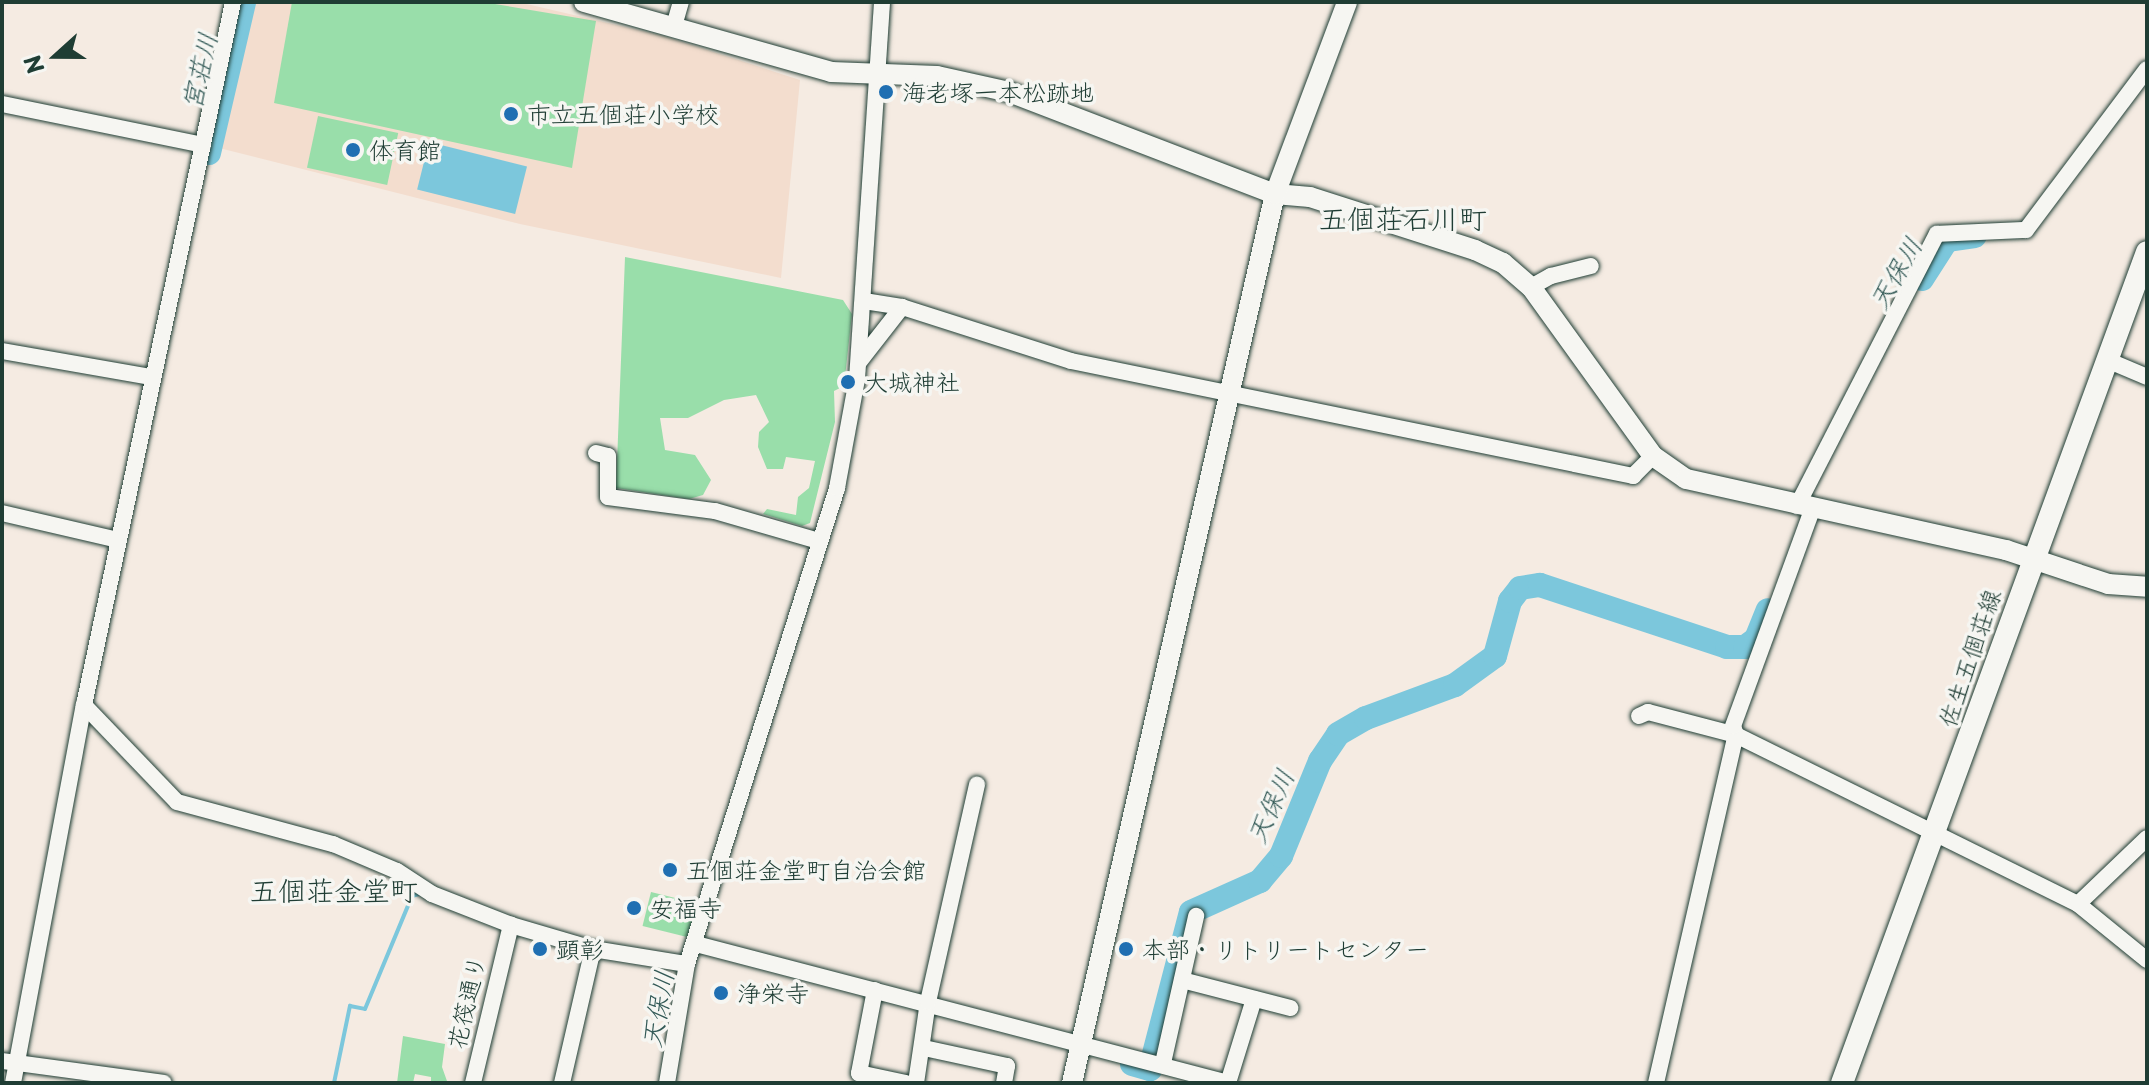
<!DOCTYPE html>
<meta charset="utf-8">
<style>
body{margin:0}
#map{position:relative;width:2149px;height:1085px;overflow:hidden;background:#f5ebe2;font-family:"Playpen Sans","Klee One",sans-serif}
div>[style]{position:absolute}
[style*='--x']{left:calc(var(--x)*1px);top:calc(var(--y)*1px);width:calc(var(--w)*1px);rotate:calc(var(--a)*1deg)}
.built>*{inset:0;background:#f3ddce}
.green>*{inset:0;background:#99deaa;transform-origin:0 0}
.water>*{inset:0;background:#7cc7dc;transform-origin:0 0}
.stream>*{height:4px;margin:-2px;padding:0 2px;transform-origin:2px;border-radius:2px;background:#7cc7dc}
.river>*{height:24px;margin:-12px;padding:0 12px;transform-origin:12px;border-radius:12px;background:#7cc7dc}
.roads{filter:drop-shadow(0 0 2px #1f3d34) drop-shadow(0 0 2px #1f3d34)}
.minor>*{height:16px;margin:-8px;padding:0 8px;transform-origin:8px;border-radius:8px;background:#f6f6f2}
.tertiary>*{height:20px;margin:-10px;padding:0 10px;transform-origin:10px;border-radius:10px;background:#f6f6f2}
.secondary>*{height:22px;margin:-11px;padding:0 11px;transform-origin:11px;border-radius:11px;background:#f6f6f2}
.dots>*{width:22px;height:22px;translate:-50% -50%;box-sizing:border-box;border:4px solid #f6f6f2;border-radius:50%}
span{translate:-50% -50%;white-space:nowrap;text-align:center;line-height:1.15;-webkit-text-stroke:7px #f6f6f2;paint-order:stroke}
.poi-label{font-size:24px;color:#1f3d34}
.left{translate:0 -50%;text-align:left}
.street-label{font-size:24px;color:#1f3d34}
.water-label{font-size:26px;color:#325956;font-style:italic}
.quarter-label{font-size:28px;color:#1f3d34}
.frame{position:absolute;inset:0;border:4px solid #1f3d34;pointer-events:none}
.north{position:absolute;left:16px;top:16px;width:80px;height:80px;-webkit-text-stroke:6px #f6f6f2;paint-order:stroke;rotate:249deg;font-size:22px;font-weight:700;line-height:32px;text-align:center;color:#1f3d34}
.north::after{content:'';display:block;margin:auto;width:28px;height:36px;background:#1f3d34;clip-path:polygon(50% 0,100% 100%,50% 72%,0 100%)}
</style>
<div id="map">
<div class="built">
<div style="clip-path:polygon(251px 2px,518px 2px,664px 36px,800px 80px,781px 278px,520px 224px,219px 148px)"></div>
</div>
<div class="green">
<div style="clip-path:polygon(292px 2px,483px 2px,596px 21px,572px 168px,274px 103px)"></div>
<div style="left:318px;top:116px;width:82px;height:53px;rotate:12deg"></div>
<div style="clip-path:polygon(625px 257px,843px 300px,852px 314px,844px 386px,834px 391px,835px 422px,810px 523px,802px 526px,763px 514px,767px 509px,796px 515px,798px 497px,809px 488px,815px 461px,786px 457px,783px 469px,767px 469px,758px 447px,759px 432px,769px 422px,756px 395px,724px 400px,688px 418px,660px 418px,665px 450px,695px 455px,711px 480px,703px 495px,689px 499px,616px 488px)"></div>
<div style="left:651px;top:892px;width:50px;height:35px;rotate:14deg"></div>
<div style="clip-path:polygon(403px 1036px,445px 1044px,442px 1067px,447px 1081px,431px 1083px,431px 1077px,415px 1074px,413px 1083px,397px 1083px)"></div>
</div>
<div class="water">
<div style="left:429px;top:142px;width:101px;height:49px;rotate:14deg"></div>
</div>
<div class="stream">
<div style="--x:334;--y:1083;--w:79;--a:-78.3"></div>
<div style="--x:350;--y:1006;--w:15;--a:11"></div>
<div style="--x:365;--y:1009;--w:122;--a:-67.4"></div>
<div style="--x:412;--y:896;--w:7;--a:-16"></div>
</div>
<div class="river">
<div style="--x:209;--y:153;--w:155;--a:-76.9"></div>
<div style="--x:1922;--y:279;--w:46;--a:-57.3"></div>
<div style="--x:1947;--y:240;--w:28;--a:-8"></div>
<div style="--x:1132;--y:1064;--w:19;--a:16"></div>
<div style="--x:1150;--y:1069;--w:162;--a:-75.4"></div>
<div style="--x:1191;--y:912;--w:76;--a:-24.2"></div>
<div style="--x:1260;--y:881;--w:33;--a:-50"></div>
<div style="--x:1281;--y:856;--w:103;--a:-67.7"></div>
<div style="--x:1320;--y:761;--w:32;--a:-56"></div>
<div style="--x:1338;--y:734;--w:32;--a:-30"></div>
<div style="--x:1366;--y:718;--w:95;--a:-20.3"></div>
<div style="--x:1455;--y:685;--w:49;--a:-35.9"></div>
<div style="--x:1495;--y:656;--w:57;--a:-74.7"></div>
<div style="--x:1510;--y:601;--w:16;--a:-52"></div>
<div style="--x:1520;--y:588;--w:20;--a:-9"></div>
<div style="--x:1540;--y:585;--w:197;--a:18.3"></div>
<div style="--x:1727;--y:647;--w:18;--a:0"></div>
<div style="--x:1745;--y:647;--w:14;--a:-36"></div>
<div style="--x:1756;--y:639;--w:31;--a:-68"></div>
</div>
<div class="roads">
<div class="minor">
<div style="--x:674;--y:26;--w:25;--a:-74"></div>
<div style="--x:2;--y:104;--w:205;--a:11.5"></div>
<div style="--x:1531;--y:287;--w:23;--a:-29"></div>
<div style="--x:1551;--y:276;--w:41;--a:-14"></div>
<div style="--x:864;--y:301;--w:38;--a:9"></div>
<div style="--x:902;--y:307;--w:177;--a:17.7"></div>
<div style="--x:1071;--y:361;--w:574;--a:11.56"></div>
<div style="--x:1633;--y:476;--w:28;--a:-45"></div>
<div style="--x:2;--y:351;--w:151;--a:9.9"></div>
<div style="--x:2107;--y:360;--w:43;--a:23"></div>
<div style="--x:859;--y:362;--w:70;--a:-52"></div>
<div style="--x:596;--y:453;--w:12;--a:14"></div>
<div style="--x:608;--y:456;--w:41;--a:90"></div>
<div style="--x:608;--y:497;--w:108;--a:7.5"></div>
<div style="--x:715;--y:511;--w:108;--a:16.1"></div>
<div style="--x:1797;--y:506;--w:306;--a:-62.8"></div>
<div style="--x:1937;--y:234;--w:89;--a:-2.6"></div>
<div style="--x:2026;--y:230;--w:201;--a:-53.1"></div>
<div style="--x:2;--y:513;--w:119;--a:13.1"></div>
<div style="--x:84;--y:705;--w:134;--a:46.2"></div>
<div style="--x:177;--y:802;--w:162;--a:15.1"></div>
<div style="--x:333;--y:844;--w:69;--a:22.9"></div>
<div style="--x:397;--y:871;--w:42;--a:33.3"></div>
<div style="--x:432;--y:894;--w:85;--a:21.4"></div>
<div style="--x:511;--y:925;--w:85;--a:16.3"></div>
<div style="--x:593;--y:949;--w:95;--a:9.1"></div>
<div style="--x:1639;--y:716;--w:10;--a:-24"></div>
<div style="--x:1648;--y:712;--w:91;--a:14.6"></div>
<div style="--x:1736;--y:735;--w:381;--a:26.3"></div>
<div style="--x:2078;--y:904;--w:89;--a:39.1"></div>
<div style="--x:2078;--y:904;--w:95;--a:-43.7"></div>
<div style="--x:696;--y:944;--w:550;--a:14.64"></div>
<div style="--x:1182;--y:980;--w:112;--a:14.5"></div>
<div style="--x:875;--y:990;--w:85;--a:100.9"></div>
<div style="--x:859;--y:1073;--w:48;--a:12"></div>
<div style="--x:924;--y:1048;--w:85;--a:12.2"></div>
<div style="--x:1007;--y:1066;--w:17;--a:100"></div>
<div style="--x:2;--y:1061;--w:163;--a:7.7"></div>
<div style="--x:1163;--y:1063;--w:151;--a:-77.3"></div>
<div style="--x:13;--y:1083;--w:385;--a:-79.4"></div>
<div style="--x:84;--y:705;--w:719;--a:-78.03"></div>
<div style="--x:473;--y:1083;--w:163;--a:-76.5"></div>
<div style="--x:562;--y:1083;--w:138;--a:-77"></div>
<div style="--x:667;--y:1083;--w:121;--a:-80.5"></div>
<div style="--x:687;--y:964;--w:499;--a:-72.5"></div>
<div style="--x:837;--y:488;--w:111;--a:-79.6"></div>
<div style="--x:857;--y:379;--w:378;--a:-86.2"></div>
<div style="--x:916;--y:1083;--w:82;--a:-81.6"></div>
<div style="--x:928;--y:1002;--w:223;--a:-77.3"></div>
<div style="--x:1228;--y:1083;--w:88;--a:-72.8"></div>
<div style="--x:1656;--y:1083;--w:357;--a:-77.1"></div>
<div style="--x:1736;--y:735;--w:9;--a:-108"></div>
<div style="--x:1733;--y:726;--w:230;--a:-69.9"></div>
</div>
<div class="tertiary">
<div style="--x:584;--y:2;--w:257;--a:15.8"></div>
<div style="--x:831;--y:72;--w:106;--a:2.2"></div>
<div style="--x:937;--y:76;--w:74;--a:12.5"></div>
<div style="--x:1009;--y:92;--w:285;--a:21"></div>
<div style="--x:1275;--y:194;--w:35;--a:5"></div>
<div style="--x:1310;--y:197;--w:173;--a:17.8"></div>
<div style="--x:1475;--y:250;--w:31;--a:25"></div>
<div style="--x:1503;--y:263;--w:37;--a:41"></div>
<div style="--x:1531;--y:287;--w:208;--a:54.2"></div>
<div style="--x:1653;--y:456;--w:40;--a:34.9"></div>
<div style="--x:1686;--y:479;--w:328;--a:12.5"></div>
<div style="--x:2006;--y:550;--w:108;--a:18.4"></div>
<div style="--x:2108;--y:584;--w:39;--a:4"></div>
<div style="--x:1072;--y:1083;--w:912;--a:-77.14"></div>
<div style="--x:1275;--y:194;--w:205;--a:-69.4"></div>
</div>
<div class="secondary">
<div style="--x:1842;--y:1083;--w:885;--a:-69.85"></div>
</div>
</div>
<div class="dots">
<div style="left:886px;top:92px;background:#1f6fb2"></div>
<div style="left:511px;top:114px;background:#1f6fb2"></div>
<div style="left:353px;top:150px;background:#1f6fb2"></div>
<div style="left:848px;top:382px;background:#1f6fb2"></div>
<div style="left:670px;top:870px;background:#1f6fb2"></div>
<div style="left:634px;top:908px;background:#1f6fb2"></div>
<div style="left:540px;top:949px;background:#1f6fb2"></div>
<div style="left:1126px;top:949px;background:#1f6fb2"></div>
<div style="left:721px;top:993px;background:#1f6fb2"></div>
</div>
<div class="poi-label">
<span class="left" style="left:902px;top:92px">海老塚一本松跡地</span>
<span class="left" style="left:527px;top:114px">市立五個荘小学校</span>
<span class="left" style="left:369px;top:150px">体育館</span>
<span class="left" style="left:864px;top:382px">大城神社</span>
<span class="left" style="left:686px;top:870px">五個荘金堂町自治会館</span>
<span class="left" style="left:650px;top:908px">安福寺</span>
<span class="left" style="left:556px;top:949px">顕彰</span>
<span class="left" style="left:1142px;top:949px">本部・リトリートセンター</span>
<span class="left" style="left:737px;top:993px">浄栄寺</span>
</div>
<div class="street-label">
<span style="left:1969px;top:658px;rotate:-71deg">佐生五個荘線</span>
<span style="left:466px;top:1002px;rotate:-77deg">花筏通り</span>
</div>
<div class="water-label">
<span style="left:199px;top:71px;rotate:-77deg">宮荘川</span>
<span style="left:1895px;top:273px;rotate:-60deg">天保川</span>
<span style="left:1270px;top:806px;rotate:-66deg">天保川</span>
<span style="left:657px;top:1009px;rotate:-80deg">天保川</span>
</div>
<div class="quarter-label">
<span style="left:1403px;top:218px">五個荘石川町</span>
<span style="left:334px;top:890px">五個荘金堂町</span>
</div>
<div class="frame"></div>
<div class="north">N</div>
</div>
